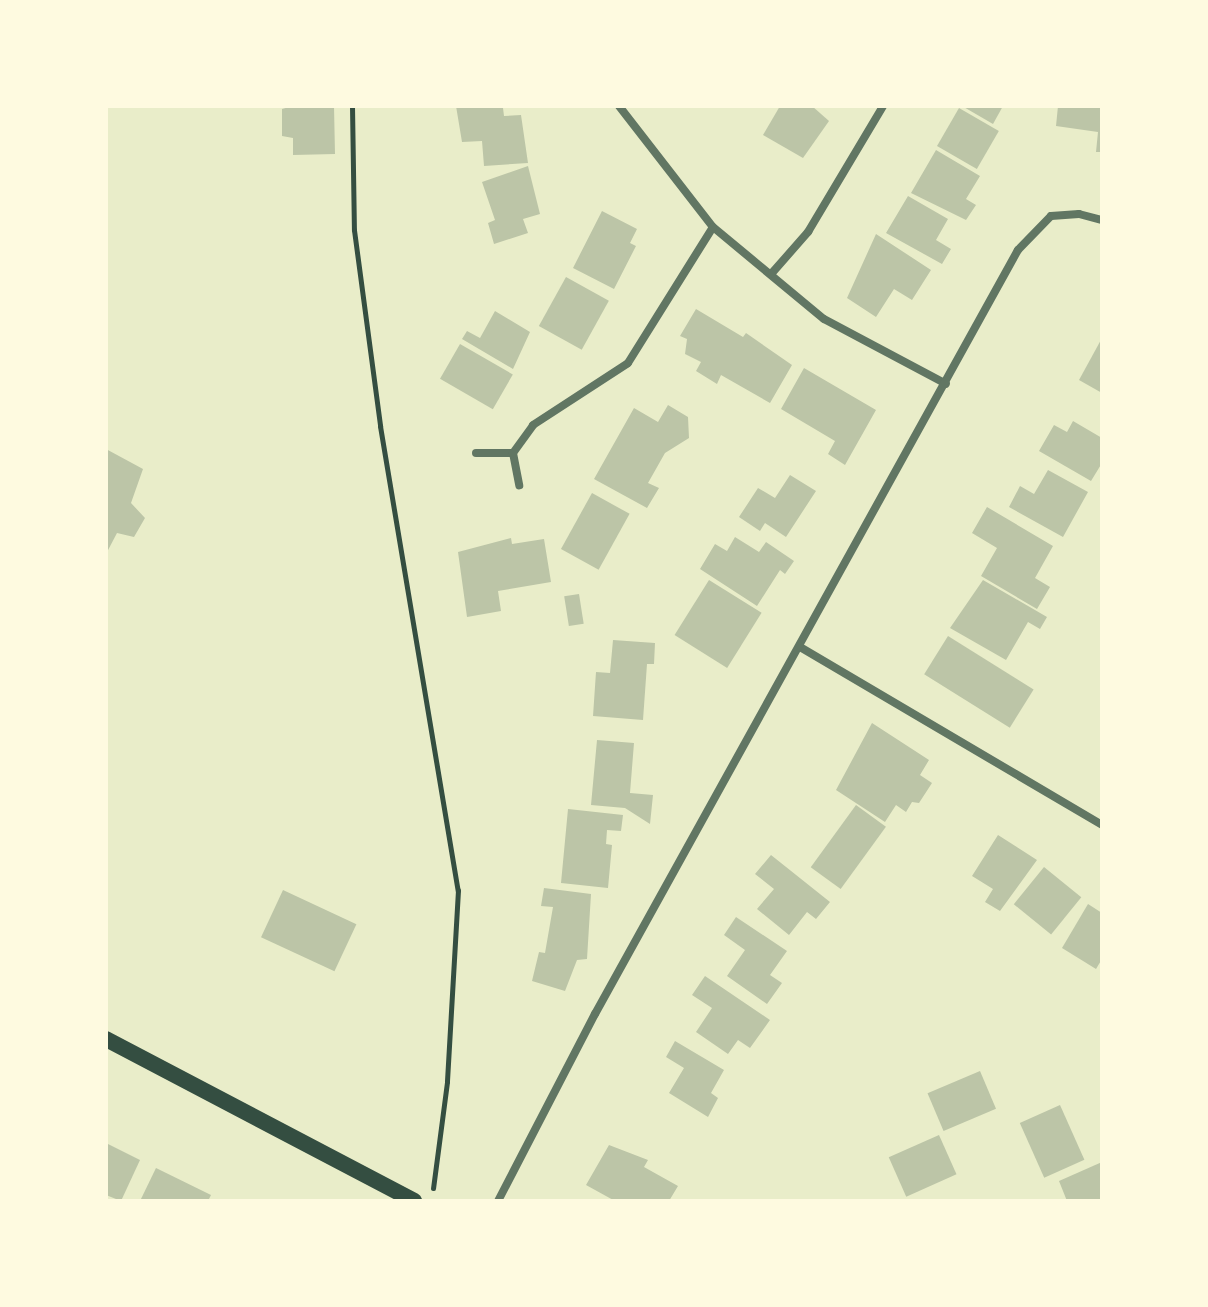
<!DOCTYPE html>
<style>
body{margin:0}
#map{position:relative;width:1208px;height:1307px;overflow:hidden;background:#e9edc9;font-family:Mulish,sans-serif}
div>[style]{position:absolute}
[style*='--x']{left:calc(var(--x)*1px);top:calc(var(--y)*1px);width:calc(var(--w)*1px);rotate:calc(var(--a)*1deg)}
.building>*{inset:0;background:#bcc5a7;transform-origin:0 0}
.path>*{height:5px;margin:-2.5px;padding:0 2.5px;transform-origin:2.5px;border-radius:2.5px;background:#344e41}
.minor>*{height:8px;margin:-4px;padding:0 4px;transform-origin:4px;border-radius:4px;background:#617663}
.secondary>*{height:16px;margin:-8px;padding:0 8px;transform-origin:8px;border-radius:8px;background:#344e41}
span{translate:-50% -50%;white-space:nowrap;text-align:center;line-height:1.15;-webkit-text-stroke:8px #fefae0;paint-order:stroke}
.frame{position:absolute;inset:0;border:108px solid #fefae0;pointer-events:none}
</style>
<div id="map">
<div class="building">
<div style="clip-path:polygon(293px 106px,334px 106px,335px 154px,293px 155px,293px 138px,282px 136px,282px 109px)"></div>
<div style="clip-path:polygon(456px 106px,503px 108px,504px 116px,521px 115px,528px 163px,484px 166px,482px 141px,462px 142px)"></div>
<div style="clip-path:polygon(780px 106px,812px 106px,829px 121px,803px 158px,763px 135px)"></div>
<div style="clip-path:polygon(962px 106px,1003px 106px,993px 124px)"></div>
<div style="clip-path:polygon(1058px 106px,1102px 106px,1102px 152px,1096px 152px,1098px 132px,1056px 126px)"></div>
<div style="left:959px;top:108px;width:46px;height:44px;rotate:30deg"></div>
<div style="clip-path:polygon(936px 150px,980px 176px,966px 199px,976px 205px,966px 220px,911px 193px)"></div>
<div style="clip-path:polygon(528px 166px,540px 214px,523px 219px,528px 233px,494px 244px,488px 223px,495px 220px,482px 182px)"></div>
<div style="clip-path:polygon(908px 196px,948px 219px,936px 240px,951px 249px,942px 264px,886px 233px)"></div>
<div style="clip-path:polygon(602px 211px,637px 229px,630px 243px,636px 246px,614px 289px,573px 268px)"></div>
<div style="clip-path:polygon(876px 234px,931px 270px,912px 300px,894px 289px,876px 317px,847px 298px)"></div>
<div style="left:566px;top:277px;width:49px;height:56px;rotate:29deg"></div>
<div style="clip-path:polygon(696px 309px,743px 337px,746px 333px,792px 365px,770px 403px,721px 375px,717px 384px,696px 371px,701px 362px,685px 354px,687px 339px,680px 336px)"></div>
<div style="clip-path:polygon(495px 311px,530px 332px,513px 369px,462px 339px,467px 331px,480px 338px)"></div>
<div style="clip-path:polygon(1102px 338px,1102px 393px,1079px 380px)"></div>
<div style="left:460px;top:344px;width:61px;height:40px;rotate:30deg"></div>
<div style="clip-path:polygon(804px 368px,876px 410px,845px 465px,828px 454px,835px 441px,781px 409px)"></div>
<div style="clip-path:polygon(668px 405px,688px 417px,689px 438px,665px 453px,648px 483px,659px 488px,647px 508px,594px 479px,634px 408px,658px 422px)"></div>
<div style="clip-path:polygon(1073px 421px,1102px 438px,1102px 463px,1091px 481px,1039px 451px,1054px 425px,1067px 432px)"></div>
<div style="clip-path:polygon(106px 449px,143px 469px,131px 503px,145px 518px,134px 537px,117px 533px,106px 554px)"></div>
<div style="clip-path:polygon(1048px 470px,1088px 492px,1063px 537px,1009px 507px,1020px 486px,1034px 494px)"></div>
<div style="clip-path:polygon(790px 475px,816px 491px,786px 537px,765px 523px,760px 531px,739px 517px,758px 488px,775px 498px)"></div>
<div style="left:592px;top:493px;width:43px;height:64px;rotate:29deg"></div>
<div style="clip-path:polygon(987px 507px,1053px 546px,1035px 578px,1050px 587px,1037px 609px,981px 576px,997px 548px,972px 533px)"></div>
<div style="clip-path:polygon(735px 537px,759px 552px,766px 542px,794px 561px,785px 574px,780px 570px,757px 606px,700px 569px,715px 544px,727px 551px)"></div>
<div style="clip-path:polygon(511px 538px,512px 544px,544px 539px,551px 582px,498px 591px,501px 611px,467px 617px,458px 552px)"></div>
<div style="left:709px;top:580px;width:62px;height:65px;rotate:32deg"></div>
<div style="clip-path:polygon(983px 580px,1047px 617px,1040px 629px,1028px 622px,1006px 660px,950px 628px)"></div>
<div style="left:579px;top:594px;width:30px;height:15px;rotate:81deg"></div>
<div style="left:948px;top:636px;width:101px;height:45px;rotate:32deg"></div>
<div style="clip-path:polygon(613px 640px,655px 643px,654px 664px,647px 664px,643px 720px,593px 716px,596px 672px,610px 673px)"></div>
<div style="clip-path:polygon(872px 723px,929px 760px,920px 775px,932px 783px,919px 803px,912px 802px,906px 812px,896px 805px,885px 822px,836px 790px)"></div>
<div style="clip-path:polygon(597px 740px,634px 743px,630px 793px,653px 795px,650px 824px,625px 808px,591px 805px)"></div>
<div style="left:856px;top:805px;width:37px;height:77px;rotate:36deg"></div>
<div style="clip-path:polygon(568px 809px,623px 815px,621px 831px,607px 830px,606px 844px,612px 845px,608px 888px,561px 883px)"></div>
<div style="clip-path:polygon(998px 835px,1037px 860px,1000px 911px,985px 902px,993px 889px,972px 876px)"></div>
<div style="clip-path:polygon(771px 855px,830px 902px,816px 919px,807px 912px,789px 935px,757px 909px,774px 889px,755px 874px)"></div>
<div style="left:1044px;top:867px;width:48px;height:48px;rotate:39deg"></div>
<div style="clip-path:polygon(544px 888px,591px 894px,587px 959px,577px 960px,565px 991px,532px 981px,539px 952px,545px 953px,553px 907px,541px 906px)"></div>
<div style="left:283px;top:890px;width:81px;height:52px;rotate:25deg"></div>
<div style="clip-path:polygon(1088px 904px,1102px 913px,1102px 959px,1096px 969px,1062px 948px)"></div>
<div style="clip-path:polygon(736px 917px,787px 951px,770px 975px,782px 983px,767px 1004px,727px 976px,745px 950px,724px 935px)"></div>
<div style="clip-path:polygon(705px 976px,770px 1020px,750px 1048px,738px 1040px,728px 1054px,696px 1032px,712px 1008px,692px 995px)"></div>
<div style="clip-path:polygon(675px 1041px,724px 1070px,711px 1093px,718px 1098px,708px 1117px,669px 1093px,684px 1068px,666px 1057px)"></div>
<div style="left:980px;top:1071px;width:41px;height:57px;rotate:67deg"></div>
<div style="left:1060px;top:1105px;width:60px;height:44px;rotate:66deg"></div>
<div style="left:939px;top:1135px;width:43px;height:55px;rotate:66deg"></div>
<div style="clip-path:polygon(106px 1143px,140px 1160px,121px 1201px,106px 1195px)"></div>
<div style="clip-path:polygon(609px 1145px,648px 1160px,644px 1167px,678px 1186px,669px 1201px,615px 1201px,586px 1185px)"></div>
<div style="clip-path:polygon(1102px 1162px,1102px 1201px,1067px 1201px,1059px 1181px)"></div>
<div style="clip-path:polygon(156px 1168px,211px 1195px,208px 1201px,140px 1201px)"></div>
</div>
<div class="path">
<div style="--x:352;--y:106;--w:124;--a:89.1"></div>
<div style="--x:354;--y:230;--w:198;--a:82.4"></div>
<div style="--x:380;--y:426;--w:471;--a:80.5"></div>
<div style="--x:458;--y:890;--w:192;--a:93.3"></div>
<div style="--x:447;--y:1082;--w:107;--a:97.5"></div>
</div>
<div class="minor">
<div style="--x:619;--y:106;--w:153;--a:52.2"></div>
<div style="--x:713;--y:227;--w:144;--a:39.7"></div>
<div style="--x:824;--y:319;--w:138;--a:28"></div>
<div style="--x:772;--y:273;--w:55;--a:-48.7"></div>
<div style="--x:808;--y:232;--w:147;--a:-59.2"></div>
<div style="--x:476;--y:453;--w:37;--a:0"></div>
<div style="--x:513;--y:453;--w:33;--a:79"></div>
<div style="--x:513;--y:453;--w:34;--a:-54"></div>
<div style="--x:533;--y:425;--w:113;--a:-33.1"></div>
<div style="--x:628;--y:363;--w:160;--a:-58"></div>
<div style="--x:800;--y:647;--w:351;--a:30.5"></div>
<div style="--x:498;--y:1201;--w:211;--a:-62.6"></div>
<div style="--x:595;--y:1014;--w:873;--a:-61.03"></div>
<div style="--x:1018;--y:250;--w:47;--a:-45.9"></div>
<div style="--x:1051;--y:216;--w:28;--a:-4"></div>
<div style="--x:1079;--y:214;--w:24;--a:15"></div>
</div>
<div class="secondary">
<div style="--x:106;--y:1039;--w:348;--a:27.7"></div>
</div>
<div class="frame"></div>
</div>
